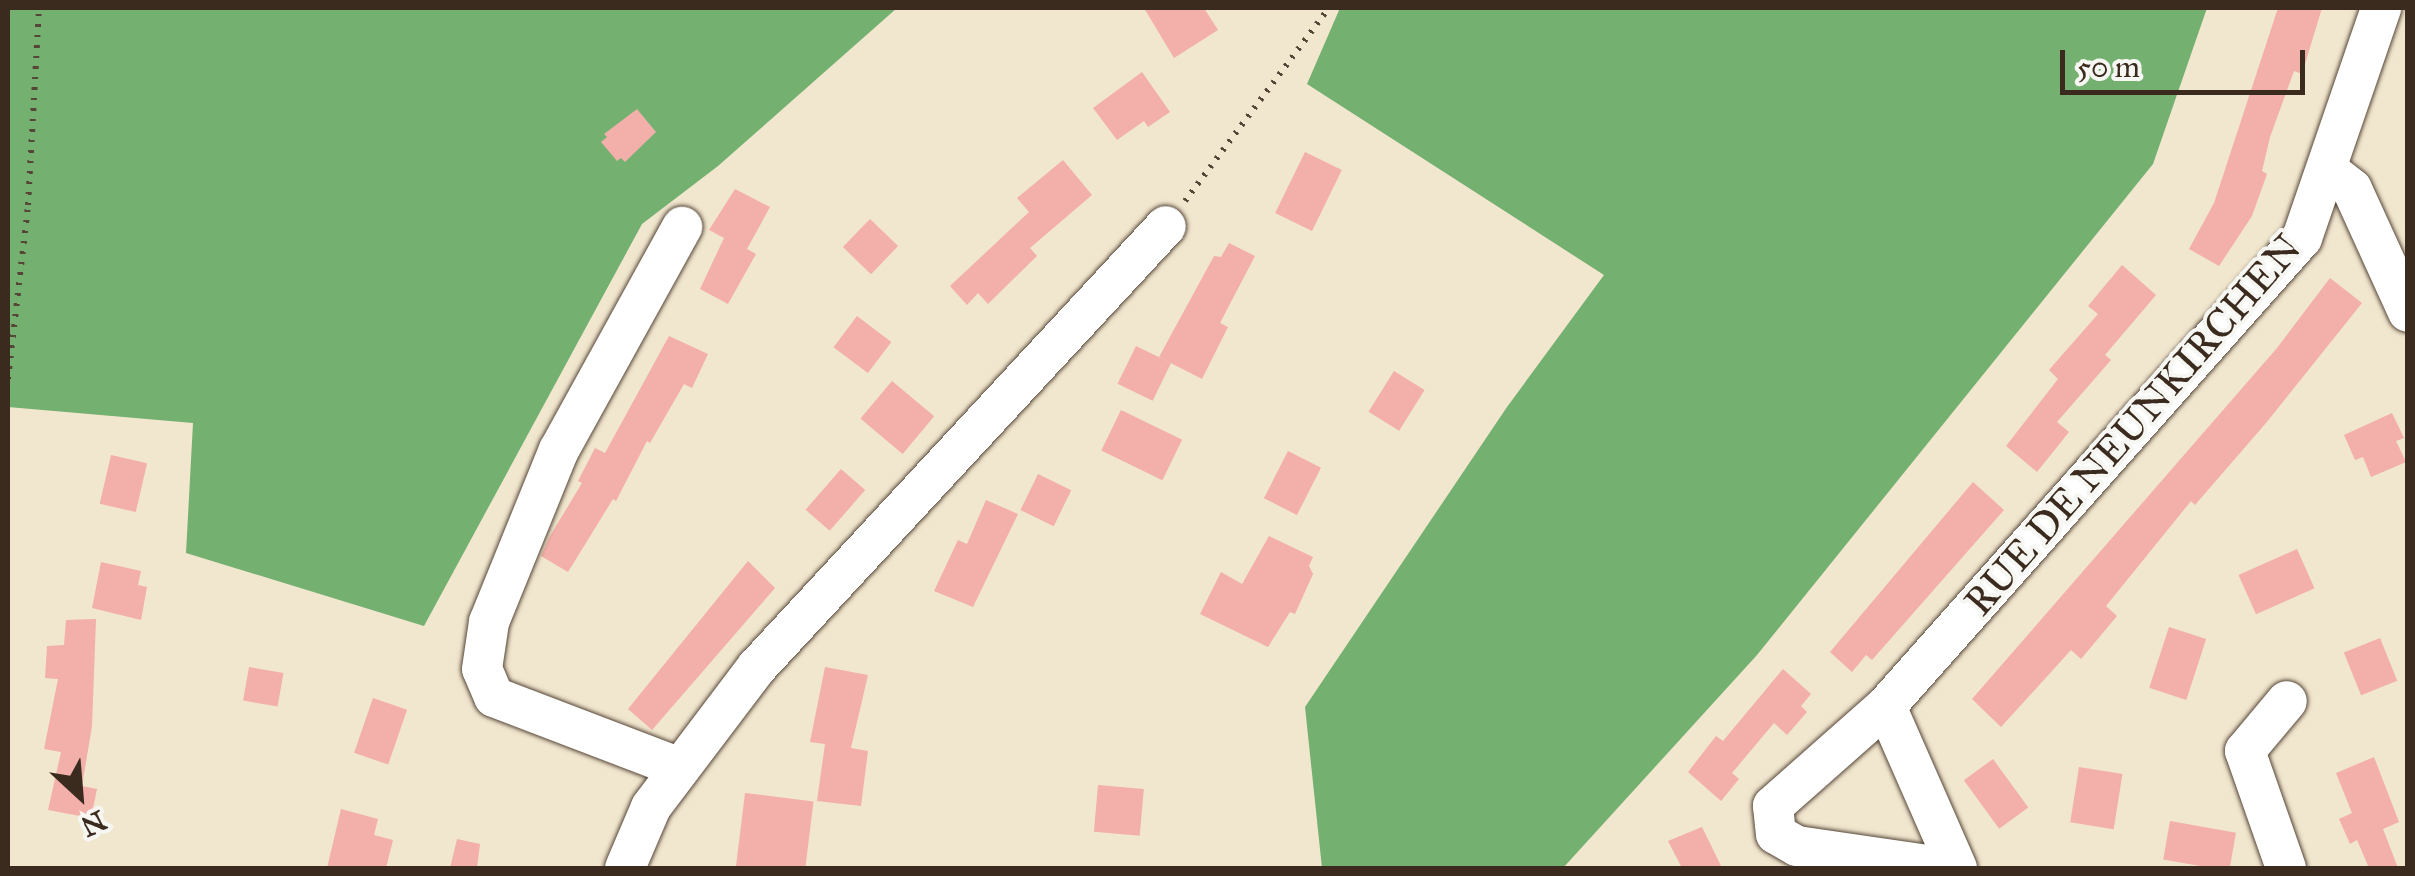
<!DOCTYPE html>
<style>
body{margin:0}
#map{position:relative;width:2415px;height:876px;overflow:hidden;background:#f1e6ce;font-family:"IM FELL Great Primer",serif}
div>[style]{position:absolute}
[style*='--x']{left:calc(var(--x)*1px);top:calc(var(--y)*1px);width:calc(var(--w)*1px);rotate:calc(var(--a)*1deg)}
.forest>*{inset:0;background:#74b070}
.building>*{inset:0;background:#f3afa9;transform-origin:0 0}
.path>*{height:6px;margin-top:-3px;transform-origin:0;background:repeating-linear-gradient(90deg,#564638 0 2.5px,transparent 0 10.5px)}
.roads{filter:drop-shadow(0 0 2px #564638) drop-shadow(0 0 2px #564638)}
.street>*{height:40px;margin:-20px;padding:0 20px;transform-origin:20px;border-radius:20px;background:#fff}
span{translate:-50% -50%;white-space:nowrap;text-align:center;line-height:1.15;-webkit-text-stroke:8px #f6f6f2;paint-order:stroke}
.street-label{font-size:40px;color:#3b2a1e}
.frame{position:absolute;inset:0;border:10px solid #3b2a1e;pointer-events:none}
.north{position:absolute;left:30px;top:746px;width:100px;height:100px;-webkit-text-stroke:8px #f6f6f2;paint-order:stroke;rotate:154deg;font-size:28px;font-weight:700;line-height:40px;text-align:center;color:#3b2a1e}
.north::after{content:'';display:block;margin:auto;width:35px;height:45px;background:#3b2a1e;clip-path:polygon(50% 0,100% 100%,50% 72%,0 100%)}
.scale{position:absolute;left:2060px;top:50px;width:245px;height:45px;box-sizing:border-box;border:5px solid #3b2a1e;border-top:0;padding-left:12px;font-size:30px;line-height:35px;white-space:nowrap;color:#3b2a1e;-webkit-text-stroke:8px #f6f6f2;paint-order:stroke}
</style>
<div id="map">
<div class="forest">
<div style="clip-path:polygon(10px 8px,897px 8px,718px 166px,642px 224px,424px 626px,186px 553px,193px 423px,8px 407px)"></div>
<div style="clip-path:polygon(1340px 8px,2207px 8px,2153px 164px,1757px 655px,1563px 868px,1322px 868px,1305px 707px,1507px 407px,1604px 275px,1307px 84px)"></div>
</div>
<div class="building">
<div style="clip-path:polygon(1144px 8px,1204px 8px,1218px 30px,1174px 58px)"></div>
<div style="clip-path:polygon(2278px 8px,2322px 8px,2302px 74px,2294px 71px,2270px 137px,2262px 171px,2267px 174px,2252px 216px,2219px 266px,2189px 249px,2214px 203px)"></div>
<div style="clip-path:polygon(1142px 72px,1170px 112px,1148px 127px,1144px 121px,1117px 140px,1093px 108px)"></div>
<div style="clip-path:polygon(637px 109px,656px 132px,625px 162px,621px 158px,617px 161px,601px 142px,607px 137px,604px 134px)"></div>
<div style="left:1305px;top:152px;width:41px;height:68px;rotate:26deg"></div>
<div style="clip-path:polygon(1063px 160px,1092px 195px,1030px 248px,1037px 256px,988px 304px,978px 293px,967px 305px,950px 286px,1029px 212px,1017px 198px)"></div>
<div style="clip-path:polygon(735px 189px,770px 207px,747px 249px,756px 254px,728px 304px,700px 289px,724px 238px,709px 230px)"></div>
<div style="left:870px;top:219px;width:39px;height:39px;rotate:44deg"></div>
<div style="clip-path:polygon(1229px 243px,1255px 256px,1220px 323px,1228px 327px,1202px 379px,1159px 357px,1214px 256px,1221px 257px)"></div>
<div style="clip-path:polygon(2122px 265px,2156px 295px,2105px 355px,2111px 360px,2057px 422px,2069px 432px,2037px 472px,2006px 446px,2058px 379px,2049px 370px,2098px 314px,2088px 306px)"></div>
<div style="clip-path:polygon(2330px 278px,2362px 303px,2266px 423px,2195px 505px,2191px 501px,2106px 606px,2117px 616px,2081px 659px,2071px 650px,2001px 727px,1972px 699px,2277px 348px)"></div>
<div style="left:857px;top:316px;width:43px;height:39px;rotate:37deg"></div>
<div style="clip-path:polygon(669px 336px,708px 354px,692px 388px,684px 384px,650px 443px,647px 441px,616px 501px,613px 499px,568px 572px,541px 556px,550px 536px,582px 483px,578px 481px,595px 448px,605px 453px)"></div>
<div style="left:1136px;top:346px;width:39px;height:42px;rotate:26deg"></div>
<div style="left:1394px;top:371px;width:36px;height:48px;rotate:32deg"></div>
<div style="left:892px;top:381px;width:55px;height:49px;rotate:40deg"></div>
<div style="left:1121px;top:410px;width:68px;height:45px;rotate:26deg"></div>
<div style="clip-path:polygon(2392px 413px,2404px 438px,2396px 441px,2406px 462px,2371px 477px,2363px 457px,2355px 460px,2344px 435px)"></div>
<div style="left:1288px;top:451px;width:37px;height:53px;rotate:27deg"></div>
<div style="left:111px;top:455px;width:37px;height:50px;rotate:13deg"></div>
<div style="left:841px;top:469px;width:32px;height:54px;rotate:41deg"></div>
<div style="left:1038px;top:474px;width:37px;height:40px;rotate:26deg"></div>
<div style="clip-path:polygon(1973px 482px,2004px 510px,1872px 660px,1866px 655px,1852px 672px,1830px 652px)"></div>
<div style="clip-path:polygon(986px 500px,1018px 514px,973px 607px,934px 591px,958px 540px,967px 544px)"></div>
<div style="clip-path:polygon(1269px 536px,1313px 557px,1309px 566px,1313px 574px,1295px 614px,1290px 612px,1268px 647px,1200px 614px,1221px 572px,1242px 584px)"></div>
<div style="left:2297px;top:549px;width:43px;height:64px;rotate:66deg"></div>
<div style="clip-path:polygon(748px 561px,775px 588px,652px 730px,628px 709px)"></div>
<div style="clip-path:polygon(101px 562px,141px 571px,138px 585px,147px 587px,141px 620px,92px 608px)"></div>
<div style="clip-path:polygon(96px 619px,92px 726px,82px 786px,97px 789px,91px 818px,48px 810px,61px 752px,44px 749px,58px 679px,45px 678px,47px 646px,64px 645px,66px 620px)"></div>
<div style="left:2169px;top:627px;width:39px;height:64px;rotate:18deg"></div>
<div style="left:2380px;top:638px;width:46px;height:39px;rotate:68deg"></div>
<div style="left:249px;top:667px;width:35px;height:34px;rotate:10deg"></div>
<div style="clip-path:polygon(825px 667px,868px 675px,851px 748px,868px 751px,861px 806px,817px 801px,825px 744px,810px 742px)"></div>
<div style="clip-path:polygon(1783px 669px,1811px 694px,1801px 706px,1807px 712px,1787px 735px,1774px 723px,1732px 773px,1739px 779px,1721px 801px,1688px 772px,1716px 736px,1723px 741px)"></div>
<div style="left:373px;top:698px;width:36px;height:58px;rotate:19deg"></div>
<div style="clip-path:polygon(2374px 757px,2399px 822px,2383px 829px,2398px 868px,2369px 868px,2357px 840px,2350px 844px,2339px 819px,2352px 813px,2336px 773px)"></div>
<div style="left:1993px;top:759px;width:60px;height:36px;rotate:54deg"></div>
<div style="left:2079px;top:767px;width:44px;height:56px;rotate:9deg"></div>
<div style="left:1098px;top:785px;width:46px;height:47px;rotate:5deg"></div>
<div style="left:745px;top:793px;width:69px;height:75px;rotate:7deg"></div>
<div style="clip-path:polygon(341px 809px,378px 819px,374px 835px,393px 840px,386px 868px,327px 868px)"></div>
<div style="left:2170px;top:821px;width:67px;height:39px;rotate:10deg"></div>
<div style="clip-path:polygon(1702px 827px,1722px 868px,1682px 868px,1668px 841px)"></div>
<div style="clip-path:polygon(457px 839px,480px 844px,477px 868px,450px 868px)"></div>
</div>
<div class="path">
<div style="--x:1185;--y:201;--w:241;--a:-53.3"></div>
<div style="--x:8;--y:379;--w:175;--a:-83.4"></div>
<div style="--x:28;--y:205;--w:197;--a:-86.8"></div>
</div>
<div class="roads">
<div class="street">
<div style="--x:2329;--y:171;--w:29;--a:38"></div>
<div style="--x:2352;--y:189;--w:135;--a:65.5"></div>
<div style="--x:1886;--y:706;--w:151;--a:138.5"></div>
<div style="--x:1773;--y:806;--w:28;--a:84"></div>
<div style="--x:1776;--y:834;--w:24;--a:30"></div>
<div style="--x:1797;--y:846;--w:153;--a:8.3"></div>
<div style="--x:680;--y:768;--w:199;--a:-159.1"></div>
<div style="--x:494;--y:697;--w:30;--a:-113"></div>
<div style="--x:482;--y:669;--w:48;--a:-81.5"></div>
<div style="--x:489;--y:622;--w:186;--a:-67.9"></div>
<div style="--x:559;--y:450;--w:255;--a:-61.1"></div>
<div style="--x:625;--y:868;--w:66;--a:-66.9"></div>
<div style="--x:651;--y:807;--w:176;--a:-52.9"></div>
<div style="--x:757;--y:667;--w:601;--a:-47.16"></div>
<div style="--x:1957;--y:868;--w:177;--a:-113.7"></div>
<div style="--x:1886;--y:706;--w:626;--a:-48.37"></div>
<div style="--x:2302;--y:238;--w:243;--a:-71"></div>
<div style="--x:2286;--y:868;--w:124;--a:-109.3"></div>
<div style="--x:2245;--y:751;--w:65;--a:-50"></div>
</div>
</div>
<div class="street-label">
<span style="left:2133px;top:425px;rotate:-49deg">RUE DE NEUNKIRCHEN</span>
</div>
<div class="frame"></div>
<div class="north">N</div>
<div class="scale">50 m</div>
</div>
